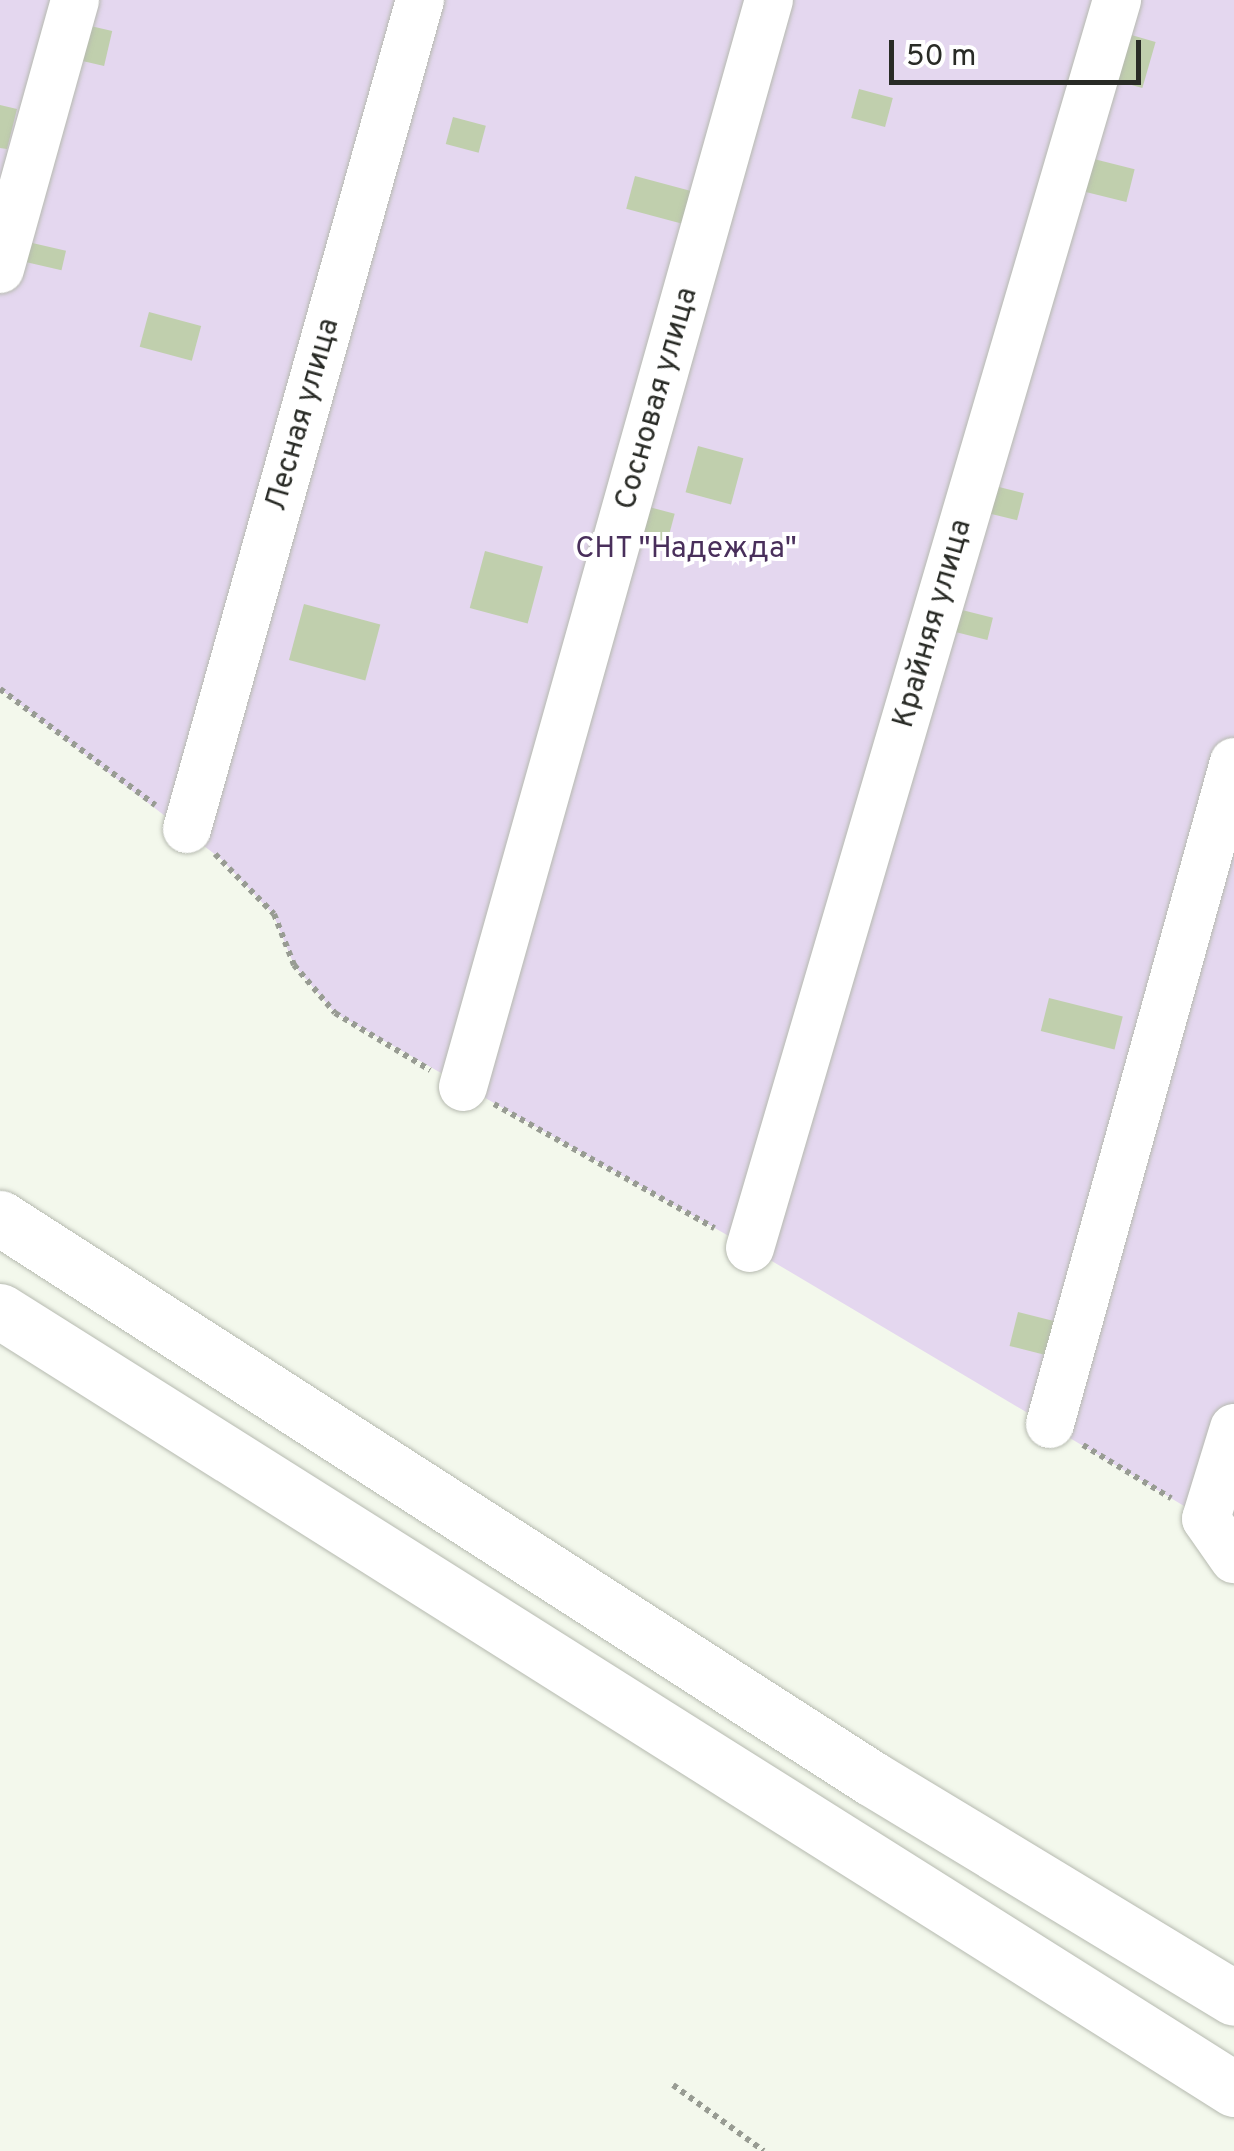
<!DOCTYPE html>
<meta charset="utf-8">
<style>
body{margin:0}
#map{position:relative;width:1234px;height:2151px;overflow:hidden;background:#f3f8ec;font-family:Overpass,sans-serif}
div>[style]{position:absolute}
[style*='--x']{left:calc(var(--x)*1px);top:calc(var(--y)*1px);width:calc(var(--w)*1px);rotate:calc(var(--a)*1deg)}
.green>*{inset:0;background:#e4d7ef}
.building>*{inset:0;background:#c0cfad;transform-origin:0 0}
.path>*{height:6px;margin-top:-3px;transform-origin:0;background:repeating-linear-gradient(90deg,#989c93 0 5px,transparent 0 10px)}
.roads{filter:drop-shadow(0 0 2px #b6bab0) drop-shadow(0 0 2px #b6bab0)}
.minor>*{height:48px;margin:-24px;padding:0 24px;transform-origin:24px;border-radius:24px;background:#fff}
.major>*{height:55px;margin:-27.5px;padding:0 27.5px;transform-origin:27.5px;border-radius:27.5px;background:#fff}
span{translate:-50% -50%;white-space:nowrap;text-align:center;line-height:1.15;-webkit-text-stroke:8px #fff;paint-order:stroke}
.street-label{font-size:30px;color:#292b26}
.park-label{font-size:30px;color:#492f5b}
.scale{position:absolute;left:889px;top:40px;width:252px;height:45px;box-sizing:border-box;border:5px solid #292b26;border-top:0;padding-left:12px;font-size:30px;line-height:35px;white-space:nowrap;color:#292b26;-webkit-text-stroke:8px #fff;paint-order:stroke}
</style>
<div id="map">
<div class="green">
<div style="clip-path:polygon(0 0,1234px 0,1234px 1559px,1206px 1519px,750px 1248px,335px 1013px,294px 965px,273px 914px,221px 859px,0 689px)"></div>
</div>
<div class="building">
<div style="left:82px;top:24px;width:31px;height:36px;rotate:13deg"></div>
<div style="left:1121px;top:32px;width:36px;height:48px;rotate:16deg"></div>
<div style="left:859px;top:89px;width:35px;height:30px;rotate:15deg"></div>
<div style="clip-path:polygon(0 105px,17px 109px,7px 149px,0 148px)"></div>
<div style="left:453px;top:117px;width:34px;height:28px;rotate:15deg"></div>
<div style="left:1090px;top:158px;width:46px;height:34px;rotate:14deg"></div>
<div style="left:635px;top:176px;width:58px;height:34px;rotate:15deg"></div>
<div style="left:28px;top:242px;width:39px;height:20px;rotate:13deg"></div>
<div style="left:149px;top:312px;width:54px;height:36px;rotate:15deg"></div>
<div style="left:698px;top:446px;width:47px;height:48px;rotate:15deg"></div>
<div style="left:987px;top:484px;width:38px;height:28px;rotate:14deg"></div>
<div style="left:638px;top:504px;width:38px;height:32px;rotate:15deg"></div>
<div style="left:485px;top:551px;width:60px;height:59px;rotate:15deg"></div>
<div style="left:304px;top:604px;width:79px;height:58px;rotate:15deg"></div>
<div style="left:958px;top:609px;width:36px;height:23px;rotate:14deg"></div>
<div style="left:1049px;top:998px;width:76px;height:34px;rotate:14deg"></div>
<div style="left:1018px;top:1312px;width:41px;height:35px;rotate:14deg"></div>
</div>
<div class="path">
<div style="--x:0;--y:689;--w:194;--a:36.8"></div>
<div style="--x:215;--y:854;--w:84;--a:45.5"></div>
<div style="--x:274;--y:914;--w:55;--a:68.6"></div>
<div style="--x:294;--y:965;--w:63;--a:49.5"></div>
<div style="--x:335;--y:1013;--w:111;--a:31"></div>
<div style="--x:494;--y:1104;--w:253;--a:29.4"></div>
<div style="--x:1083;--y:1445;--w:103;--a:31.1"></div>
<div style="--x:673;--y:2085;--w:112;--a:36"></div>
</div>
<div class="roads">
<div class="minor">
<div style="--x:0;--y:269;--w:279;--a:-74.4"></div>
<div style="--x:187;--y:829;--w:861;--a:-74.3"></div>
<div style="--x:463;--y:1087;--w:1129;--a:-74.28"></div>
<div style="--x:750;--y:1248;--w:1301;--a:-73.61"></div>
<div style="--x:1050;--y:1424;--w:687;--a:-74.47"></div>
<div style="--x:1234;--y:1428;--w:95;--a:107.1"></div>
<div style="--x:1206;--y:1519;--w:49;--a:55"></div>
</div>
<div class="major">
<div style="--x:0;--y:1218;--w:1035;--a:32.74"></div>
<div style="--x:871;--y:1778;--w:424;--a:31.2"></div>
<div style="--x:0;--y:1311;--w:1459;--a:32.23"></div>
</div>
</div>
<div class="street-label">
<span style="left:658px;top:399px;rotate:-74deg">Сосновая улица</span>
<span style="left:304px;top:415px;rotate:-74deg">Лесная улица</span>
<span style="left:934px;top:624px;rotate:-74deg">Крайняя улица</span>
</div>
<div class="park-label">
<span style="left:686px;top:550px">СНТ "Надежда"</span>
</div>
<div class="scale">50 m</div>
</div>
